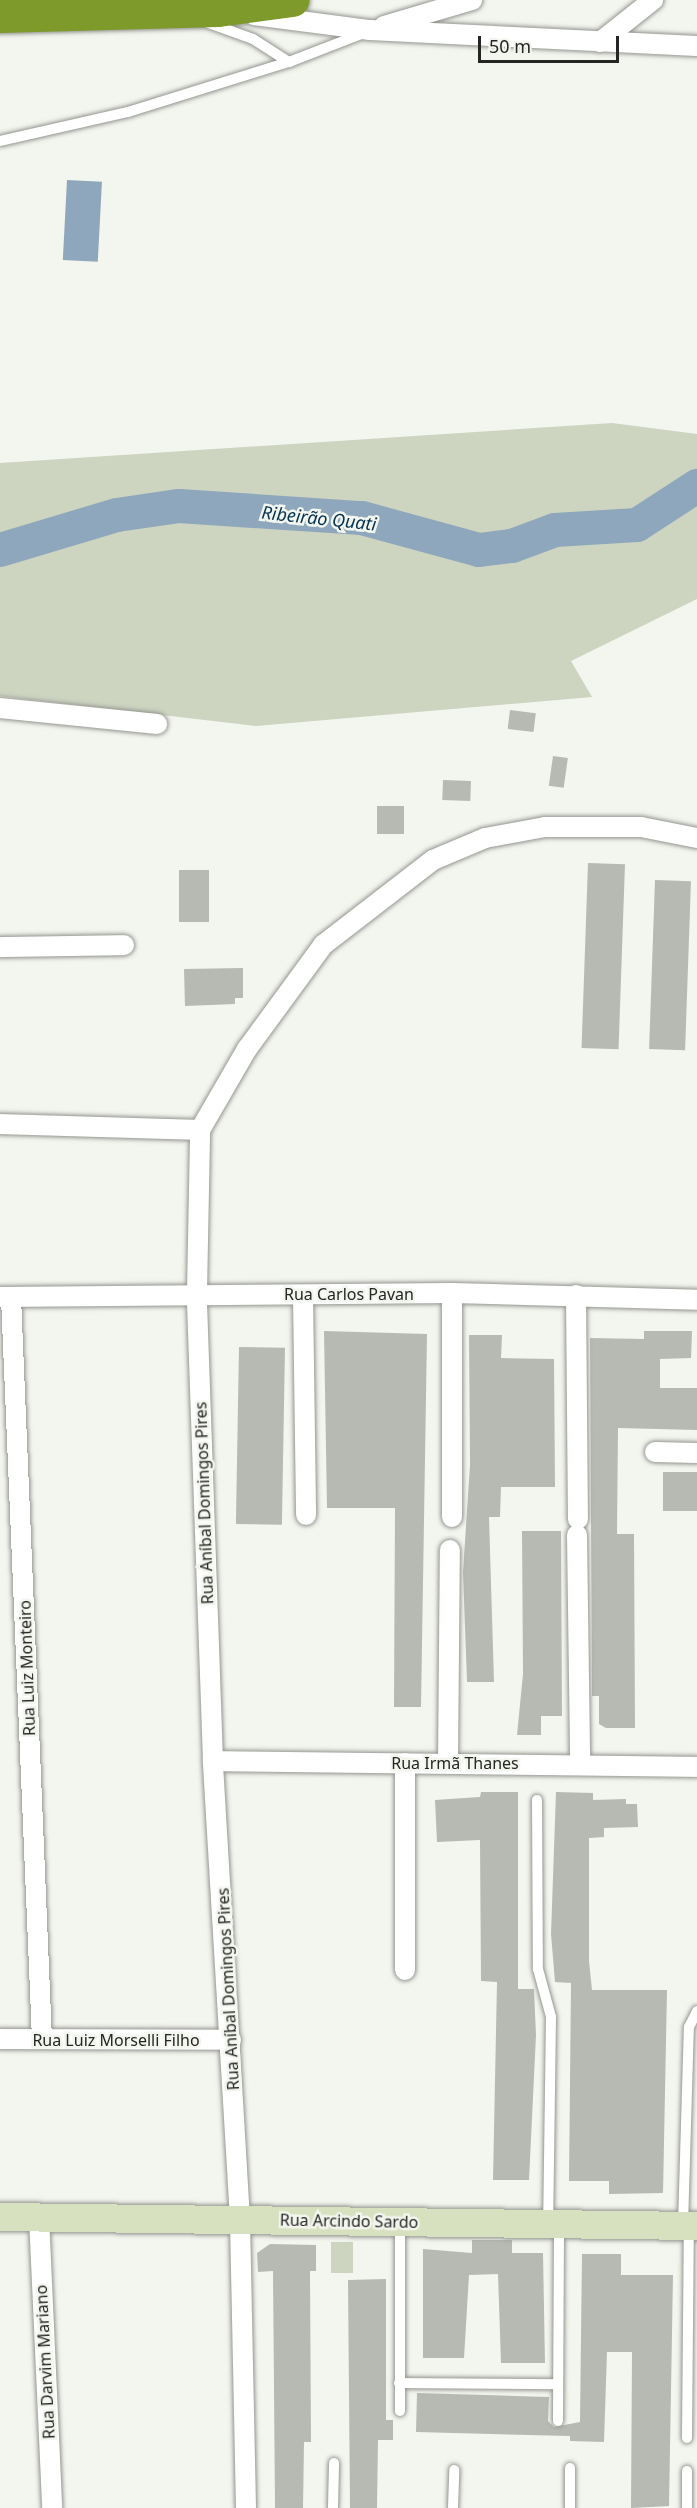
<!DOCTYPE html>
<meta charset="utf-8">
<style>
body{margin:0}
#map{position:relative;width:697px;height:2508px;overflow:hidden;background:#f3f5ef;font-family:"Noto Sans",sans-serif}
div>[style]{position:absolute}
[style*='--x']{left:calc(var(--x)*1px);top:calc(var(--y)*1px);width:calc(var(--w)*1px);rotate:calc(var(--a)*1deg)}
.green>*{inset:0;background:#cdd4c0;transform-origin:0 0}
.water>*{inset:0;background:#8ea7bd;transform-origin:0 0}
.river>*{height:34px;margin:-17px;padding:0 17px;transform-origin:17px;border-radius:17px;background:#8ea7bd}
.building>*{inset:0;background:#b7b9b3;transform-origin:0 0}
.roads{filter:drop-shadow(0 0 2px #949690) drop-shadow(0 0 2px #949690)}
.lane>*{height:10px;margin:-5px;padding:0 5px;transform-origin:5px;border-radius:5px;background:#fff}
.street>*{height:20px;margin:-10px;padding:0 10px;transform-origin:10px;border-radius:10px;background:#fff}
.secondary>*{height:28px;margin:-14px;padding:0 14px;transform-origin:14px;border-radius:14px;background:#d8e1bf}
.highway>*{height:33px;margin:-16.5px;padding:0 16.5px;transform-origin:16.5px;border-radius:16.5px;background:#7e9a2b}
span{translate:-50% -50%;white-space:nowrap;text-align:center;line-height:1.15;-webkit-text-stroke:5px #f3f5ef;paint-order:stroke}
.street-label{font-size:16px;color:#252623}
.water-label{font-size:18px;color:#043352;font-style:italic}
.scale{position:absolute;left:478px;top:36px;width:141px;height:27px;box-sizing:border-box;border:3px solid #252623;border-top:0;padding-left:8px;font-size:18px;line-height:21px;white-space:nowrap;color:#252623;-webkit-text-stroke:4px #f3f5ef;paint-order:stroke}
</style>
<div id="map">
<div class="green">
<div style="clip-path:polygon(612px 423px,697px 434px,697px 599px,571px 661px,592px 697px,256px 726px,0 696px,0 463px)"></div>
<div style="left:331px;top:2242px;width:22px;height:31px"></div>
</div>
<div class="water">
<div style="left:67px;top:180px;width:35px;height:80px;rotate:3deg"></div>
</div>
<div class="river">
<div style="--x:0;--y:550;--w:122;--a:-16.7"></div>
<div style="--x:117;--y:515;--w:63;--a:-8.3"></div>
<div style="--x:179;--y:506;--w:183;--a:3.8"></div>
<div style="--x:362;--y:518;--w:121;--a:15.3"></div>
<div style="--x:479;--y:550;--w:33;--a:-7"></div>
<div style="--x:512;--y:546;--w:46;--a:-20.4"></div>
<div style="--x:555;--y:530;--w:82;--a:-3.5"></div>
<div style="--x:637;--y:525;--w:72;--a:-33"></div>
</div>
<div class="building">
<div style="left:510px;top:710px;width:26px;height:19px;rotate:7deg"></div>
<div style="left:553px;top:756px;width:15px;height:30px;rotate:8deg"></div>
<div style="left:443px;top:780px;width:28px;height:20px;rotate:2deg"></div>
<div style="left:377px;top:806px;width:27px;height:28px"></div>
<div style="left:588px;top:863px;width:37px;height:185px;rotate:2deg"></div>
<div style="left:179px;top:870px;width:30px;height:52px"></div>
<div style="left:655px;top:880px;width:36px;height:169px;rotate:2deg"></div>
<div style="clip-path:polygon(243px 968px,243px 998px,235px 998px,235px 1004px,185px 1006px,184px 969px)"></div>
<div style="clip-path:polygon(324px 1331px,427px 1334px,421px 1707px,394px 1707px,395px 1508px,327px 1508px)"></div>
<div style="clip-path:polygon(644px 1331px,692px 1331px,691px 1358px,660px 1359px,660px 1388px,697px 1388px,697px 1430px,618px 1428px,617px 1534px,634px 1534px,635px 1728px,606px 1728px,599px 1724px,599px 1696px,592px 1696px,590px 1338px,644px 1339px)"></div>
<div style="clip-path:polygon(469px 1335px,502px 1335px,501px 1358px,554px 1359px,555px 1487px,501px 1487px,500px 1517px,489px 1517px,494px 1682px,467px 1682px,463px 1572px,470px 1465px)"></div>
<div style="left:239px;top:1347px;width:46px;height:177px;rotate:1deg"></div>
<div style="left:697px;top:1472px;width:39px;height:34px;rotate:90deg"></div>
<div style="clip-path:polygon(522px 1531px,561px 1531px,562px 1716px,541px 1716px,541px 1735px,517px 1735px,523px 1674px)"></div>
<div style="clip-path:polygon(481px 1792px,518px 1792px,518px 1989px,534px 1989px,536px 2035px,529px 2180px,493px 2180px,497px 1982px,481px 1981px,480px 1840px,437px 1842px,435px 1800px,480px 1797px)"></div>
<div style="clip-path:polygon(556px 1792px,593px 1793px,593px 1800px,626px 1799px,626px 1804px,637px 1804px,638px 1827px,604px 1828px,604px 1837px,589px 1838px,589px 1961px,592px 1990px,667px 1990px,663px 2193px,609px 2194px,609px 2181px,569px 2181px,571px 1983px,555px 1982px,551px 1934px)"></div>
<div style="clip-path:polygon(472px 2240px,512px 2240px,512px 2253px,543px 2253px,545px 2363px,501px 2363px,498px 2274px,469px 2275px,464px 2358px,423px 2358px,423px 2249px,472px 2253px)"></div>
<div style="clip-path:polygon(270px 2244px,316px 2245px,316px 2271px,310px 2271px,311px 2442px,304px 2442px,303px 2508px,275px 2508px,273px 2271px,258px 2272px,257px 2253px)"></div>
<div style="clip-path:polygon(582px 2254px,621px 2254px,621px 2275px,673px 2275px,669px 2506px,631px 2508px,632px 2352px,607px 2352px,604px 2442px,570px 2441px,570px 2436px,416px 2432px,417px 2393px,549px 2397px,548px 2421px,554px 2427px,580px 2422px)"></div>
<div style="clip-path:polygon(386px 2279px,386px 2420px,393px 2420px,393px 2440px,378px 2440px,377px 2508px,350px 2508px,348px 2280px)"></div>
</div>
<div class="roads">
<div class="lane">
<div style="--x:206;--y:22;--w:50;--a:19.9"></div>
<div style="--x:253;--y:39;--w:43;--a:32.6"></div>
<div style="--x:289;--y:62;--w:80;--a:-21.1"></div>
<div style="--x:0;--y:141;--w:131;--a:-12.8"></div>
<div style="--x:128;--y:112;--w:169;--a:-17.3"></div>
<div style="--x:537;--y:1800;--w:169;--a:89.7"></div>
<div style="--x:538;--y:1969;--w:50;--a:74.8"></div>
<div style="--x:551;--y:2017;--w:206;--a:90.8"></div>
<div style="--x:683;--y:2225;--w:198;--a:-88.3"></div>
<div style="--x:689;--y:2027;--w:18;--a:-63"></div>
<div style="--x:399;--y:2383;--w:159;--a:0.4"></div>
<div style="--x:400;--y:2411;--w:189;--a:-90"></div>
<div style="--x:558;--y:2421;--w:197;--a:-89.7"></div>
<div style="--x:687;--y:2438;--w:210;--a:-89.5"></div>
<div style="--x:333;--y:2508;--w:45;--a:-88.7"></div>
<div style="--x:453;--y:2508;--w:38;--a:-88"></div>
<div style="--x:570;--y:2508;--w:40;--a:-90"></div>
<div style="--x:687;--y:2508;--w:37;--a:-90"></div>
</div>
<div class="street">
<div style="--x:254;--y:15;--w:117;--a:7.4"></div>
<div style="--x:370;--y:30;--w:327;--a:2.8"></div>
<div style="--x:384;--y:26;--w:92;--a:-16.5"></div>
<div style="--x:600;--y:42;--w:68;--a:-38.4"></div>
<div style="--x:0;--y:708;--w:158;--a:5.8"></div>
<div style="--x:0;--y:947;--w:124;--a:-0.9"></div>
<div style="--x:0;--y:1124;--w:200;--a:1.7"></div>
<div style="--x:452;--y:1293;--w:224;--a:90"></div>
<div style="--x:303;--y:1295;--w:220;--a:89.2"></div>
<div style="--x:576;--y:1295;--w:224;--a:89.5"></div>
<div style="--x:0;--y:1297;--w:452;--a:-0.5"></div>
<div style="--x:452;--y:1293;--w:245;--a:1.6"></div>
<div style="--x:11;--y:1297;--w:743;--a:87.61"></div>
<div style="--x:655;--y:1452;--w:42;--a:1.4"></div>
<div style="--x:577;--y:1535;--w:229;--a:89.2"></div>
<div style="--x:213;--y:1761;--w:484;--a:0.7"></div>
<div style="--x:405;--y:1763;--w:207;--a:90"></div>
<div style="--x:448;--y:1763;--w:213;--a:-89.5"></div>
<div style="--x:0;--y:2039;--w:231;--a:0.2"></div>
<div style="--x:39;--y:2217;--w:291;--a:87.4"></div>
<div style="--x:246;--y:2508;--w:289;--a:-91.2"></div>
<div style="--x:240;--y:2219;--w:459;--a:-93.4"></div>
<div style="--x:213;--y:1761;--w:468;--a:-92"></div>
<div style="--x:197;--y:1293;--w:163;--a:-88.9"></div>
<div style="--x:200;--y:1130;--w:94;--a:-59.9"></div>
<div style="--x:247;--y:1049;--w:129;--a:-53.8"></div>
<div style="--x:323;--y:945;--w:139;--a:-37.7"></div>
<div style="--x:433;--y:860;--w:56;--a:-22.9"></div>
<div style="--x:485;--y:838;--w:61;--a:-10.4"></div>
<div style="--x:545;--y:827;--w:96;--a:0"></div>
<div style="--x:641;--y:827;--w:57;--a:11.1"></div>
</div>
<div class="secondary">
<div style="--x:0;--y:2217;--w:697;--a:0.74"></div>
</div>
<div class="highway">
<div style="--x:0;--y:16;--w:218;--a:-1.6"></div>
<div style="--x:218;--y:10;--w:75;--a:-7.7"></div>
</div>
</div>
<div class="street-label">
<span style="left:349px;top:1294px">Rua Carlos Pavan</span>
<span style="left:204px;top:1503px;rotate:-92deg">Rua Aníbal Domingos Pires</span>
<span style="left:27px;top:1668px;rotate:-92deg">Rua Luiz Monteiro</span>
<span style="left:455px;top:1763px">Rua Irmã Thanes</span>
<span style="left:228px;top:1989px;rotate:-93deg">Rua Aníbal Domingos Pires</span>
<span style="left:116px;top:2040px">Rua Luiz Morselli Filho</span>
<span style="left:349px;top:2221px;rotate:1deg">Rua Arcindo Sardo</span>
<span style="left:45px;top:2362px;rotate:-93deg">Rua Darvim Mariano</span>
</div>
<div class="water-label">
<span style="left:319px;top:518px;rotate:6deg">Ribeirão Quati</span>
</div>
<div class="scale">50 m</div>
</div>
